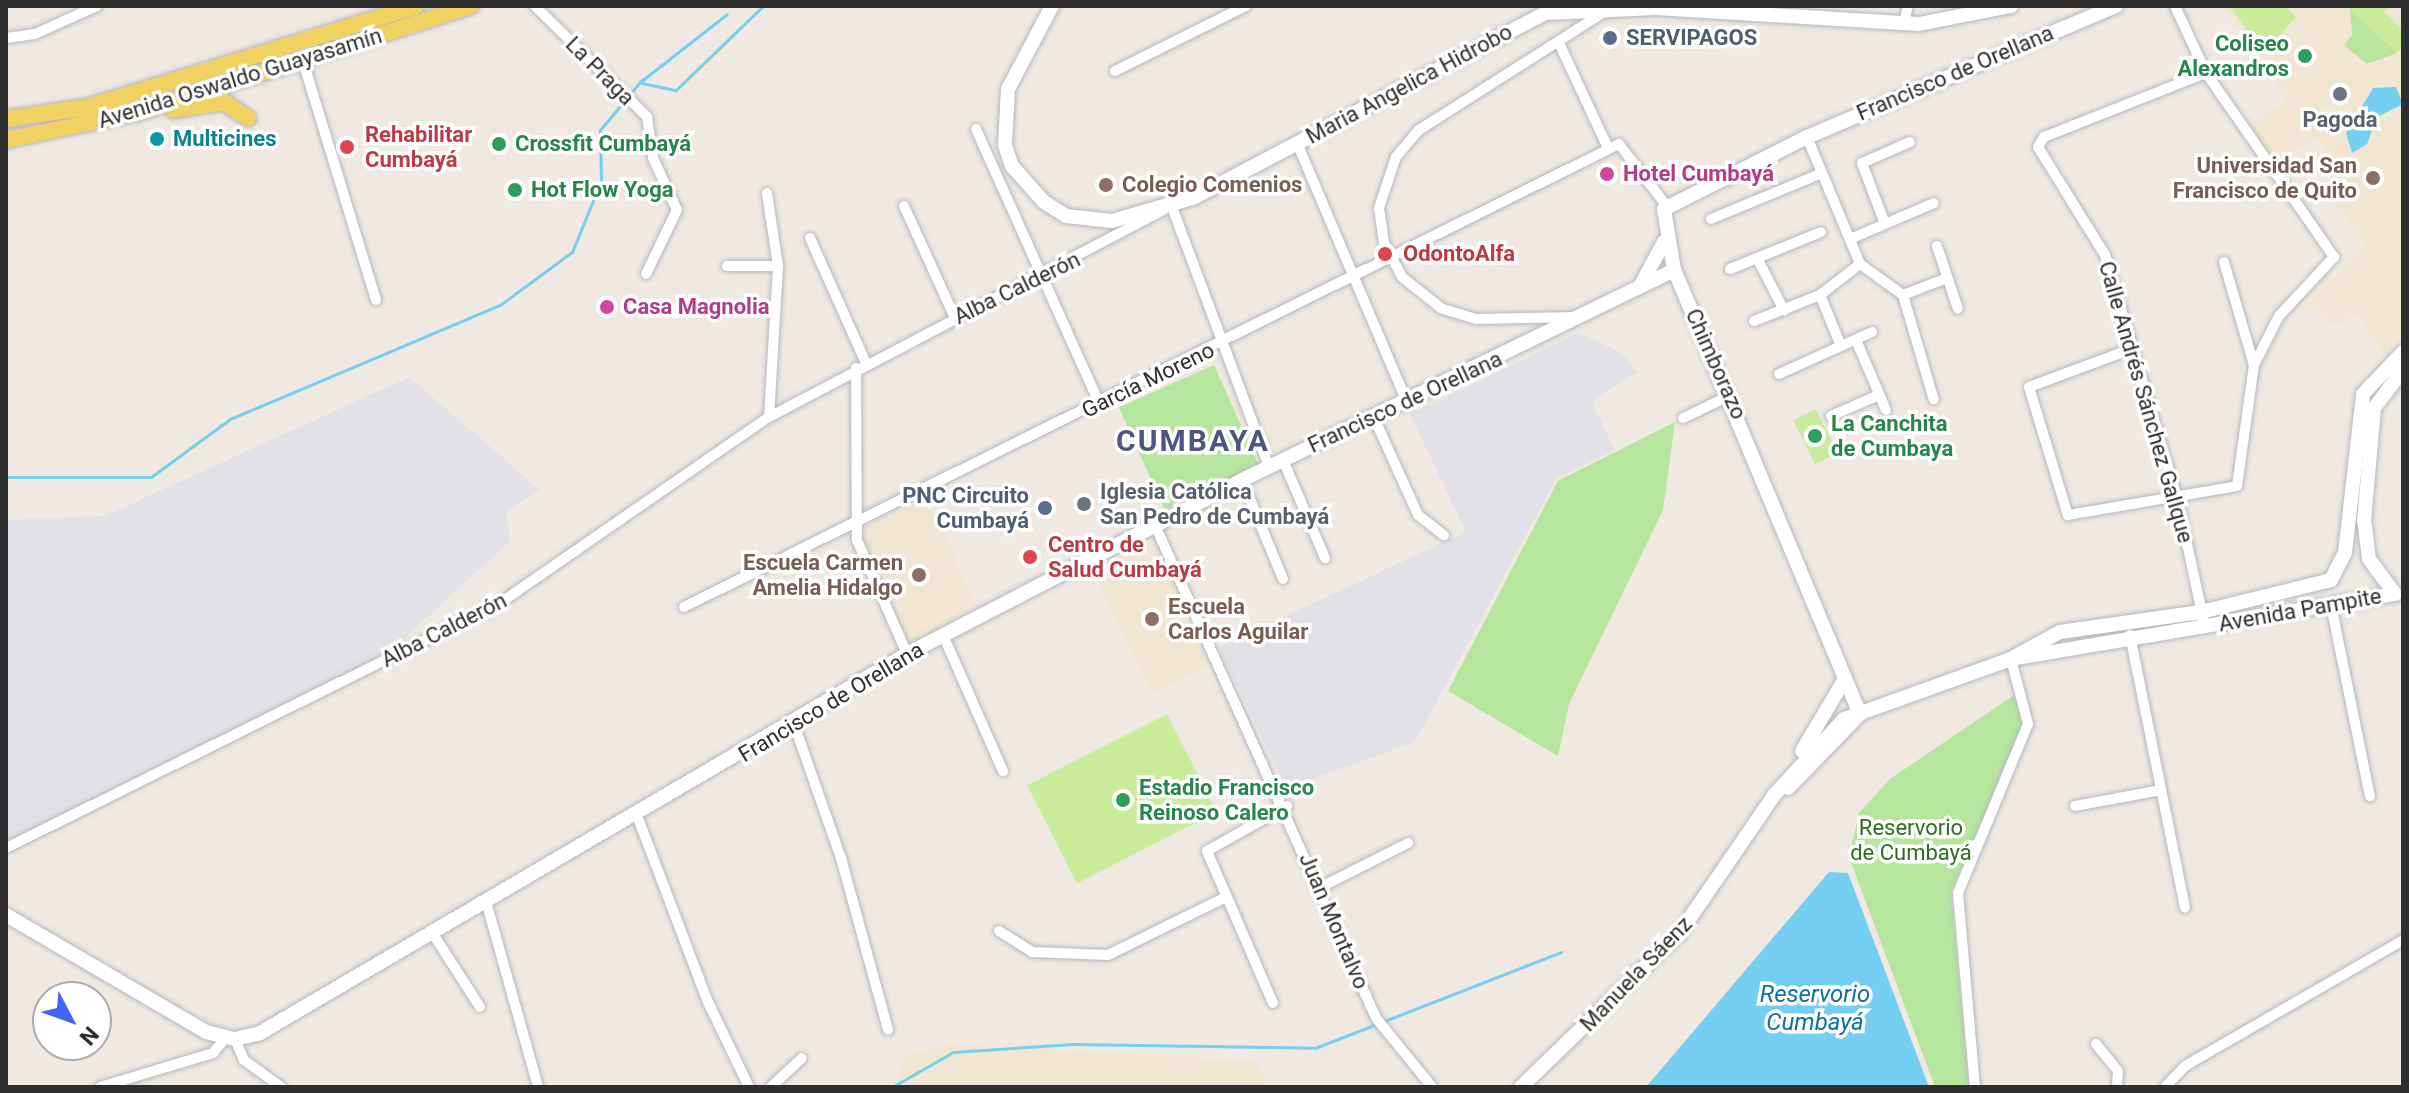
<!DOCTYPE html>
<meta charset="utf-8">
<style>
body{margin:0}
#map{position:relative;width:2409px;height:1093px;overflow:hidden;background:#efe9e1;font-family:Roboto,sans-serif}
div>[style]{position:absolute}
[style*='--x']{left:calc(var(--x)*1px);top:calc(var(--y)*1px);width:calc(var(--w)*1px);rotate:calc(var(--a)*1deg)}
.industrial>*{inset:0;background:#e3e1e8}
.education>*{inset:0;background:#f0e6d1}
.green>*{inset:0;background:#b6e59e;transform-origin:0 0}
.pitch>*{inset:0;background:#c9ec9a;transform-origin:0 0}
.water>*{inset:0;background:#75cff0}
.stream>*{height:3px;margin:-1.5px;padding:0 1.5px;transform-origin:1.5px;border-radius:1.5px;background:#75cff0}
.roads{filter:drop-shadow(0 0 2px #b4b7c1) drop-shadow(0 0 2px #b4b7c1)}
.street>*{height:10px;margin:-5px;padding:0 5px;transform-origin:5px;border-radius:5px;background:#fff}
.secondary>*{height:14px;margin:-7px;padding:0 7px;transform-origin:7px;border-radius:7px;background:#fff}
.primary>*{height:16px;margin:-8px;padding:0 8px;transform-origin:8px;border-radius:8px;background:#f2d163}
.dots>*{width:22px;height:22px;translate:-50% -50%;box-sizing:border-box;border:4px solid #fff;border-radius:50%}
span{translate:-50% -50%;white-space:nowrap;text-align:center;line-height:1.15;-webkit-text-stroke:7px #fff;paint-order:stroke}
.service-label{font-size:22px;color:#4e5e75;font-weight:700}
.left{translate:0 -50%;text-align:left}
.right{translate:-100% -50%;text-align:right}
.leisure-label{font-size:22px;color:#27864d;font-weight:700}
.street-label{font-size:22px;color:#2e2e2e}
.worship-label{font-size:22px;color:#5b616d;font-weight:700}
.health-label{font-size:22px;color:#be3a42;font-weight:700}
.culture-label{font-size:22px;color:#0d838f;font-weight:700}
.education-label{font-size:22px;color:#785e54;font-weight:700}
.hotel-label{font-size:22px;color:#b23c85;font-weight:700}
.park-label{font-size:22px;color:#2c6e1b}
.water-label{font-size:24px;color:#0d6fa3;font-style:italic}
.district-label{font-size:30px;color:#4d5680;font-weight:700;letter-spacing:2px}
.frame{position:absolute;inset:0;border:8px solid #2e2e2e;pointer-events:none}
.north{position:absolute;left:32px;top:981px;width:80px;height:80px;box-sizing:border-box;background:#fff;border:2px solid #ababab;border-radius:50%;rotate:131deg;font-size:22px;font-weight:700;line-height:32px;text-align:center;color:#2e2e2e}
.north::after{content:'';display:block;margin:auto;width:28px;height:36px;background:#4264fb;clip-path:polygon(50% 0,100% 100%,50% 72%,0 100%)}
</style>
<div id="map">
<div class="industrial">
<div style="clip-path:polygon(1579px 333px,1623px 354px,1637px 372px,1592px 402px,1615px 450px,1556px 479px,1415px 742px,1286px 788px,1219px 647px,1466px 532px,1410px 414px)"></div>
<div style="clip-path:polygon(409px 377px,540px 490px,506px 513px,510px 541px,393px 649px,6px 842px,6px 520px,105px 516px)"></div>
</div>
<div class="education">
<div style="clip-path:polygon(2222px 6px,2403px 6px,2403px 343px,2383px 353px,2355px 313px,2335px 327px,2308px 303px,2366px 245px,2335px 200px,2351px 188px,2316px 139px,2272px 167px,2247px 128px,2287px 99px)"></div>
<div style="clip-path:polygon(928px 498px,977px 606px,907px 644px,861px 544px,866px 526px)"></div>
<div style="clip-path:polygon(1148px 544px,1158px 549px,1207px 666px,1151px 694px,1094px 571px)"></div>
<div style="clip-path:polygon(947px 1044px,1256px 1061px,1267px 1087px,895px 1087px,903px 1057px)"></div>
</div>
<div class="green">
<div style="clip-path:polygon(2350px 10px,2369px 26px,2397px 53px,2367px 64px,2344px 45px,2352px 35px)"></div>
<div style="left:1214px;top:365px;width:111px;height:104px;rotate:66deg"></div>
<div style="clip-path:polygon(1675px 422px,1663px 510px,1569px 704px,1558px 756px,1448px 691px,1558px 481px)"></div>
<div style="clip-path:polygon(2014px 695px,2024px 723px,1951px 892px,1969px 1087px,1935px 1087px,1849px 857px,1859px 813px,1890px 779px)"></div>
</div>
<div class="pitch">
<div style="clip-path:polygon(2229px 6px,2285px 6px,2296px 17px,2264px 53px)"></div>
<div style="clip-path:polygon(2346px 6px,2388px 6px,2384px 12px,2403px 30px,2403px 47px,2397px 53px)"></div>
<div style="left:1816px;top:409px;width:49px;height:25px;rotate:64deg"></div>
<div style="left:1167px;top:714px;width:110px;height:157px;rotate:63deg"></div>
</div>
<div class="water">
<div style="clip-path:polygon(2396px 87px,2403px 104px,2377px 117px,2367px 144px,2352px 153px,2346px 133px,2373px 88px)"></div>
<div style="clip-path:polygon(1829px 872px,1848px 873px,1929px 1087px,1646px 1087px)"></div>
</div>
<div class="stream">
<div style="--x:642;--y:83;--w:35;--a:12"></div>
<div style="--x:676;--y:90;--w:121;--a:-44"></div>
<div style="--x:6;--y:477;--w:145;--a:0"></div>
<div style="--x:151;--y:477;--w:98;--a:-36.3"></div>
<div style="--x:230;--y:419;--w:293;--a:-22.9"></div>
<div style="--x:500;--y:305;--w:89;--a:-36.4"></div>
<div style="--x:572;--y:252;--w:77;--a:-67.8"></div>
<div style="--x:601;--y:181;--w:51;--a:-91.1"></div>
<div style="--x:600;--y:130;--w:62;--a:-50.2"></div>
<div style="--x:640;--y:82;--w:110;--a:-38"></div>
<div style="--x:892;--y:1087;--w:70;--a:-29.8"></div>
<div style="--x:953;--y:1052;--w:120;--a:-3.8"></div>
<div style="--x:1073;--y:1044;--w:242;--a:0.9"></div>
<div style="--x:1315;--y:1048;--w:264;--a:-21.3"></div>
</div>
<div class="roads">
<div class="street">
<div style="--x:535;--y:6;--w:158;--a:44.7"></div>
<div style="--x:647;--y:117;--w:41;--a:81.7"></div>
<div style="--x:653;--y:158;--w:57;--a:65.2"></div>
<div style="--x:677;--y:210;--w:71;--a:115.8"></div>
<div style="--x:1904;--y:23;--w:17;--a:-77"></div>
<div style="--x:6;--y:38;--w:29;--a:-8"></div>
<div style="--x:35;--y:34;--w:68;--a:-24.3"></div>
<div style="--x:1559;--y:43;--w:116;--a:65"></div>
<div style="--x:302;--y:58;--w:253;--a:73"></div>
<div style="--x:1115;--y:71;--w:146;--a:-26.4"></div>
<div style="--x:976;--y:129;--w:300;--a:65.8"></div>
<div style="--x:1807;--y:137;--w:138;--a:67.3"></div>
<div style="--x:1860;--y:264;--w:53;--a:35.8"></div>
<div style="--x:1903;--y:295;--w:109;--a:73.6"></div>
<div style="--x:1297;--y:143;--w:285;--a:67"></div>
<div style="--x:767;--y:193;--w:74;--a:81.4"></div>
<div style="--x:778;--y:266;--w:151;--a:93.4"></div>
<div style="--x:904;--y:206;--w:123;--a:65.5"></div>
<div style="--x:1172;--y:207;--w:277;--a:69.5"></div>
<div style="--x:1711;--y:219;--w:120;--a:-22.5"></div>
<div style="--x:1885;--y:224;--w:65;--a:-110.7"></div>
<div style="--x:1862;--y:163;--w:52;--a:-23.6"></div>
<div style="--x:810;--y:238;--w:137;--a:65.9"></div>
<div style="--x:1850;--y:239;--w:91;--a:-23.2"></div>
<div style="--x:1937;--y:246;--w:66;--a:71.6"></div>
<div style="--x:1757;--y:258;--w:59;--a:62.6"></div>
<div style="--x:2224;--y:262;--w:107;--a:73.8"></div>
<div style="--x:727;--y:266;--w:51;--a:0"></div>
<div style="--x:1730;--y:269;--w:98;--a:-22.1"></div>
<div style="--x:1820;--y:295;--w:55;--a:67.6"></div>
<div style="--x:1903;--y:295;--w:47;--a:-21.1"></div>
<div style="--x:1575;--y:317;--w:99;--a:178.8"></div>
<div style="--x:1476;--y:319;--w:37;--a:-163"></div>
<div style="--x:1441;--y:308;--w:50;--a:-141.5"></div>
<div style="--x:1402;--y:277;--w:38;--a:-118"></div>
<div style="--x:1384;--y:243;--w:35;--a:-98"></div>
<div style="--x:1379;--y:208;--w:54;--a:-71.6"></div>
<div style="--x:1396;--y:157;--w:35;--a:-50"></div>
<div style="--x:1419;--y:130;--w:225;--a:-32.5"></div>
<div style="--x:1754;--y:321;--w:71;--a:-21.5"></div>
<div style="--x:1820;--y:295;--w:51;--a:-37.8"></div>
<div style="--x:1856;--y:340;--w:76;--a:66.8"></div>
<div style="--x:2134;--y:348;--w:112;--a:159.6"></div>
<div style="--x:2029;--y:387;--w:134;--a:73.1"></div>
<div style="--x:2068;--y:515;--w:171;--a:-9.7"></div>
<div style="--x:2237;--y:486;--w:122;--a:-82"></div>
<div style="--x:2254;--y:365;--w:55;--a:-63"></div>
<div style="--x:2279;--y:316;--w:81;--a:-47"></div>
<div style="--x:2334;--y:257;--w:224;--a:-124.8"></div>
<div style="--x:2206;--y:73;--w:74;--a:-114.8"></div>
<div style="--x:856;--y:368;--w:172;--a:89.7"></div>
<div style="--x:857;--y:540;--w:124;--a:66.3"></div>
<div style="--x:1779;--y:374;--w:102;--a:-24.3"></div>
<div style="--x:1831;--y:416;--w:52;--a:-23.6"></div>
<div style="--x:1683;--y:418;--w:53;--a:-25.6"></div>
<div style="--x:1375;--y:420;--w:104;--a:65.6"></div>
<div style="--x:1418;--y:515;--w:33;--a:38"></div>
<div style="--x:1283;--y:460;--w:107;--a:66.8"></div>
<div style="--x:1242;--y:480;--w:107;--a:67.5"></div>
<div style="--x:1155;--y:525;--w:540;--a:65.85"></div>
<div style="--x:1376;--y:1018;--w:89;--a:50.9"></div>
<div style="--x:2331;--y:605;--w:195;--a:78.5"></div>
<div style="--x:684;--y:607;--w:1043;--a:-26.34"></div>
<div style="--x:1619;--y:144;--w:77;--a:52.4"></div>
<div style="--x:2203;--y:618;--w:120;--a:-102.1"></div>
<div style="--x:2178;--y:501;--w:257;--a:-106.5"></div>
<div style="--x:2105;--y:255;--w:127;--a:-121.8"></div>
<div style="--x:2038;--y:147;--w:12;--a:-59"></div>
<div style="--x:2044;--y:137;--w:174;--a:-21.6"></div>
<div style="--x:943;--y:635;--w:149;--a:66.2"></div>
<div style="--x:2130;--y:635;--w:278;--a:78.6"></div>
<div style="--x:794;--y:724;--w:142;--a:70.7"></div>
<div style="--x:841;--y:858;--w:178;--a:74.7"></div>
<div style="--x:2075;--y:806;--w:87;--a:-10.5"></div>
<div style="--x:638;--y:818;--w:195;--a:69.2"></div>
<div style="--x:707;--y:1000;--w:97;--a:64.2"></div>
<div style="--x:6;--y:848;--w:551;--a:-26.38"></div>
<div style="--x:500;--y:603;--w:327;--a:-34.7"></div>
<div style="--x:769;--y:417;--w:446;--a:-27.7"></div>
<div style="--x:1319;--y:888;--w:100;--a:-26.8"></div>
<div style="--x:487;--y:905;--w:189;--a:74.3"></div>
<div style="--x:999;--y:931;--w:39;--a:32"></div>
<div style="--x:1032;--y:952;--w:76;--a:2.3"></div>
<div style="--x:1108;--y:955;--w:131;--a:-26.2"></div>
<div style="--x:435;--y:937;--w:83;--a:57.3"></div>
<div style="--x:1273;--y:1003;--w:166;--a:-113.5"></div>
<div style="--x:1207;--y:851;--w:92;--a:-29.4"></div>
<div style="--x:235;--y:1039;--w:23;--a:67"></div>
<div style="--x:244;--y:1060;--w:46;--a:36.1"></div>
<div style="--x:2096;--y:1044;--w:35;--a:51"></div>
<div style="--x:2118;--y:1071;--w:16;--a:94"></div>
<div style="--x:100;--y:1087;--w:118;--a:-16.7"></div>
<div style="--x:213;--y:1053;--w:19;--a:-51"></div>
<div style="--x:771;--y:1087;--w:42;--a:-43.1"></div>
<div style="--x:1975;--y:1087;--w:195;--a:-95"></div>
<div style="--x:1958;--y:893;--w:183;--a:-67.5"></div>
<div style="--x:2028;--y:724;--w:67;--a:-104.7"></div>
<div style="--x:2165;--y:1087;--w:29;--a:-46"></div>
<div style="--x:2185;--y:1066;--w:252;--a:-30"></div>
</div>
<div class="secondary">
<div style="--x:1052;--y:6;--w:94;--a:117.9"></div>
<div style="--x:1008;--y:89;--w:56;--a:93.1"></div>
<div style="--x:1005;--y:145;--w:22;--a:72"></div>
<div style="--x:1012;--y:166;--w:48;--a:48.4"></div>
<div style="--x:1044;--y:202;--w:26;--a:32"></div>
<div style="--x:1066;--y:216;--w:46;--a:6.2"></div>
<div style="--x:1112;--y:221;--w:86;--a:-16.1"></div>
<div style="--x:1195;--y:197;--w:396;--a:-27.7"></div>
<div style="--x:1546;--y:13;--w:110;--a:-2.6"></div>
<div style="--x:1656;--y:8;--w:263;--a:3.5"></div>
<div style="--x:1919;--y:24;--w:94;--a:-11.1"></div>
<div style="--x:1642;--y:283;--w:47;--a:-61.8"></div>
<div style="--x:2395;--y:594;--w:44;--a:-126.6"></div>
<div style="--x:2369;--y:559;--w:38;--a:-97"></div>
<div style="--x:2364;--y:521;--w:113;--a:-84.9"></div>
<div style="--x:2374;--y:408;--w:48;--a:-52.7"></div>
<div style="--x:2011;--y:659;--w:389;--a:-9.6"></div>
<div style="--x:1860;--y:714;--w:481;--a:-112.7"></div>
<div style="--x:1674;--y:270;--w:62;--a:-99.3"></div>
<div style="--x:1664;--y:209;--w:160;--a:-26.7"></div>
<div style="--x:1807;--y:137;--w:336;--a:-23"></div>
<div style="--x:1802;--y:751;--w:84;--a:-59.2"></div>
<div style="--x:1788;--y:788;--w:103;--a:-45.8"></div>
<div style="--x:6;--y:915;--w:232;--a:30.3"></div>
<div style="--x:206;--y:1032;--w:30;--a:14"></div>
<div style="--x:235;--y:1039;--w:26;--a:-13"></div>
<div style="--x:260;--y:1033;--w:750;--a:-30.36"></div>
<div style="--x:907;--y:654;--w:377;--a:-27.4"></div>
<div style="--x:1242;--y:480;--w:480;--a:-25.9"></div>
<div style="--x:1521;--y:1087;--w:220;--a:-44.1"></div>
<div style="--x:1679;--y:934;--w:170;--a:-55.6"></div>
<div style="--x:1775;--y:794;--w:102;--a:-47.4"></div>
<div style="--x:1844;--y:719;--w:177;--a:-19.8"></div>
<div style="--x:2011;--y:659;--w:56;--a:-28.9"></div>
<div style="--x:2060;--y:632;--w:142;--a:-8.1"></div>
<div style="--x:2201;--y:612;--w:134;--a:-13.8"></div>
<div style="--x:2331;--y:580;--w:30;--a:-63"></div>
<div style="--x:2345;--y:553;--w:160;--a:-83.5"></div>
<div style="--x:2363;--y:394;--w:58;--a:-46.4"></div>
</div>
<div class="primary">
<div style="--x:173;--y:110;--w:52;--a:-8.9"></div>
<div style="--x:224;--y:102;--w:29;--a:34"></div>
<div style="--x:6;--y:119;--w:83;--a:-8.3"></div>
<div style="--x:88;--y:107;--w:343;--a:-17.1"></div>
<div style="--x:6;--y:140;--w:137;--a:-11.8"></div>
<div style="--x:140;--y:112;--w:348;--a:-17.8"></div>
</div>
</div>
<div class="dots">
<div style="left:1610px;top:38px;background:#5c6f8a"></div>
<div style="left:2305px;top:56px;background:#2e9e5b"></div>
<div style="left:2340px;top:94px;background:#6b7280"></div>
<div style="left:157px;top:139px;background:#0f9aa8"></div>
<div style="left:499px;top:144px;background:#2e9e5b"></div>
<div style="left:347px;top:147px;background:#e0444e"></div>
<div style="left:1607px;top:174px;background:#d1479c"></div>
<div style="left:2373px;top:178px;background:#8d6e63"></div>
<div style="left:1106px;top:185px;background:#8d6e63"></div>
<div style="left:515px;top:190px;background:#2e9e5b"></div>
<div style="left:1385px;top:254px;background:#e0444e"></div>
<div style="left:607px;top:307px;background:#d1479c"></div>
<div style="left:1815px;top:436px;background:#2e9e5b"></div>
<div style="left:1084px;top:504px;background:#6b7280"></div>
<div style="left:1045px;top:508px;background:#5c6f8a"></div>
<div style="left:1030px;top:557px;background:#e0444e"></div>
<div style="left:919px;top:575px;background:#8d6e63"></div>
<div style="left:1152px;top:619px;background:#8d6e63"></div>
<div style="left:1123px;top:800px;background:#2e9e5b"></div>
</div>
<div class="service-label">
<span class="left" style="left:1626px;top:38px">SERVIPAGOS</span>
<span class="right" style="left:1029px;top:508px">PNC Circuito<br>Cumbayá</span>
</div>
<div class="leisure-label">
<span class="right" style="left:2289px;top:56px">Coliseo<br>Alexandros</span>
<span class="left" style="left:515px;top:144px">Crossfit Cumbayá</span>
<span class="left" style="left:531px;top:190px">Hot Flow Yoga</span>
<span class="left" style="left:1831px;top:436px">La Canchita<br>de Cumbaya</span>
<span class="left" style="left:1139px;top:800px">Estadio Francisco<br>Reinoso Calero</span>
</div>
<div class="street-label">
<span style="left:600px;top:71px;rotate:45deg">La Praga</span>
<span style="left:1955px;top:73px;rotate:-23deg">Francisco de Orellana</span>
<span style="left:240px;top:78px;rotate:-17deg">Avenida Oswaldo Guayasamín</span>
<span style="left:1409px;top:84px;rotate:-28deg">Maria Angelica Hidrobo</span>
<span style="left:1017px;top:288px;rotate:-26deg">Alba Calderón</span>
<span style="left:1716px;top:364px;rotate:66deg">Chimborazo</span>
<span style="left:1148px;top:380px;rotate:-26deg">García Moreno</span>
<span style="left:1405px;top:402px;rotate:-25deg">Francisco de Orellana</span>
<span style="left:2146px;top:402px;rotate:74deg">Calle Andrés Sánchez Gallque</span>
<span style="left:2300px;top:610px;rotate:-10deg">Avenida Pampite</span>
<span style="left:444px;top:630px;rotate:-27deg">Alba Calderón</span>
<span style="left:831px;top:702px;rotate:-31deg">Francisco de Orellana</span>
<span style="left:1334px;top:921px;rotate:67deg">Juan Montalvo</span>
<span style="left:1636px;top:974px;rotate:-46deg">Manuela Sáenz</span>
</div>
<div class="worship-label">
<span style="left:2340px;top:120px">Pagoda</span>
<span class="left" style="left:1100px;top:504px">Iglesia Católica<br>San Pedro de Cumbayá</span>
</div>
<div class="health-label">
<span class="left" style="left:365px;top:147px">Rehabilitar<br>Cumbayá</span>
<span class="left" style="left:1403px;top:254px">OdontoAlfa</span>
<span class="left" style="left:1048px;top:557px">Centro de<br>Salud Cumbayá</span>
</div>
<div class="culture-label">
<span class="left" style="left:173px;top:139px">Multicines</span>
</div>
<div class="education-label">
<span class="right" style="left:2357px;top:178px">Universidad San<br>Francisco de Quito</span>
<span class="left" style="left:1122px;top:185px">Colegio Comenios</span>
<span class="right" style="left:903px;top:575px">Escuela Carmen<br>Amelia Hidalgo</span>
<span class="left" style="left:1168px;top:619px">Escuela<br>Carlos Aguilar</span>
</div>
<div class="hotel-label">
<span class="left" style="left:1623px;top:174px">Hotel Cumbayá</span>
<span class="left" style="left:623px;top:307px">Casa Magnolia</span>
</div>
<div class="park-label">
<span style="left:1911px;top:840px">Reservorio<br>de Cumbayá</span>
</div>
<div class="water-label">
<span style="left:1815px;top:1009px">Reservorio<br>Cumbayá</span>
</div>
<div class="district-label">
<span style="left:1193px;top:441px">CUMBAYA</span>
</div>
<div class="frame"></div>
<div class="north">N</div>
</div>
